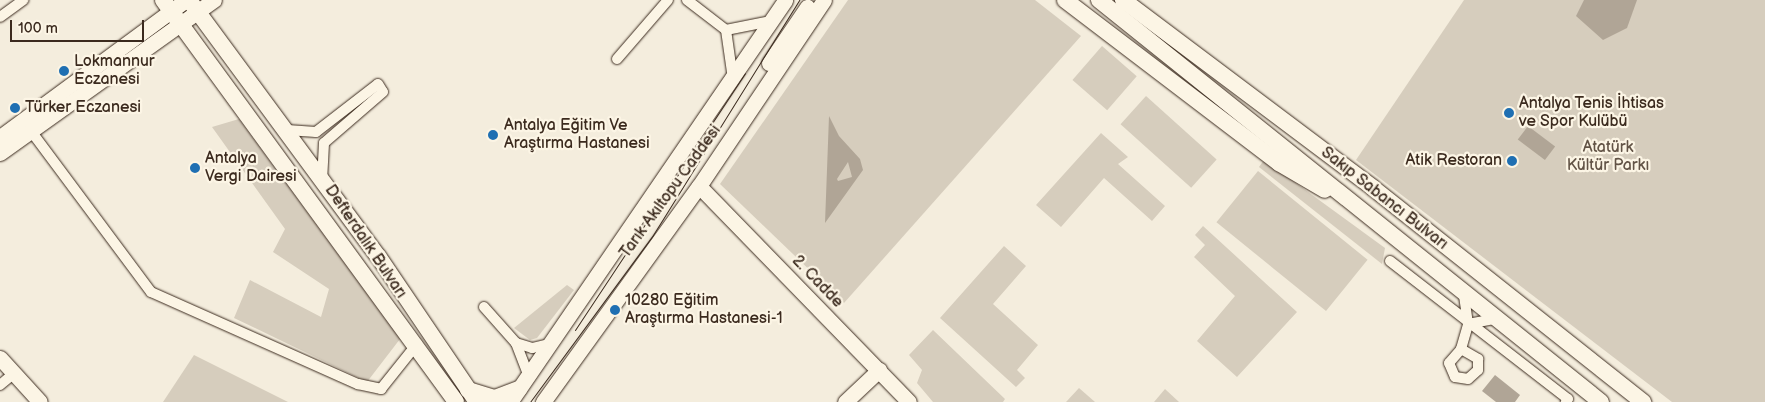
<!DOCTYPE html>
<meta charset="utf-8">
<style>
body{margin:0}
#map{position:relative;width:1765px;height:402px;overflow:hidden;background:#f4eddd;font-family:"Balsamiq Sans",sans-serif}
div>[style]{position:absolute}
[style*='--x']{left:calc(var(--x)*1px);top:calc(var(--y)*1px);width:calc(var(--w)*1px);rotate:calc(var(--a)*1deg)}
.green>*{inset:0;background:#d6cdbd;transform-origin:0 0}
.water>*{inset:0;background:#b0a596;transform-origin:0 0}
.roads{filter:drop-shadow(0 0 1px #3b2a1e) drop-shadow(0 0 1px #3b2a1e)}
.street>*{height:10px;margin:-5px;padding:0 5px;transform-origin:5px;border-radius:5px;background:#fcf5e5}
.secondary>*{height:15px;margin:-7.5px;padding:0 7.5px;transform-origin:7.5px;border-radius:7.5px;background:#fcf5e5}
.primary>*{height:16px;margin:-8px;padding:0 8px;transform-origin:8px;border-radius:8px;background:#fcf5e5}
.tram>*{height:1px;margin:-0.5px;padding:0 0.5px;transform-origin:0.5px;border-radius:0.5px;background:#3b2a1e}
.dots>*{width:14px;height:14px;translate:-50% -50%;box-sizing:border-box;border:2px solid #fcf5e5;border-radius:50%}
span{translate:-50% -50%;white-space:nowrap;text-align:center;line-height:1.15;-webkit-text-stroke:4.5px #fcf5e5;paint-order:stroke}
.poi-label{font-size:16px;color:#3b2a1e}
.left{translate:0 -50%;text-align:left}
.right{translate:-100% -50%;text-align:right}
.park-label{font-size:16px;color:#625346}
.street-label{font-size:16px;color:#3b2a1e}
.scale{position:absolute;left:10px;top:20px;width:134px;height:22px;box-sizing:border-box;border:2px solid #3b2a1e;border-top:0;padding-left:6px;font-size:15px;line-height:18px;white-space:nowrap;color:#3b2a1e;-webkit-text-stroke:4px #fcf5e5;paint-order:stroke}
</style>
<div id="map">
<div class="green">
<div style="clip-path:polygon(848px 0,1035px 0,1081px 36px,844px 303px,720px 184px)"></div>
<div style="clip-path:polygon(1464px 0,1765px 0,1765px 402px,1672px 402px,1356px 160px)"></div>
<div style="left:1102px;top:46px;width:46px;height:45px;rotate:41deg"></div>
<div style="left:1146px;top:96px;width:95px;height:38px;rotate:42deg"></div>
<div style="clip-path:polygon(239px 119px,400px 339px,367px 382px,234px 318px,250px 280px,321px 317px,329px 289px,273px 252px,285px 229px,212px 127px)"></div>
<div style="clip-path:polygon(1101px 133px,1128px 157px,1118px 164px,1165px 206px,1152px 221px,1104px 178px,1061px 227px,1036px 205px)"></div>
<div style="clip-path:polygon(1264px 160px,1385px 248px,1382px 264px,1259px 167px)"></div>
<div style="left:1258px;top:171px;width:141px;height:66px;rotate:39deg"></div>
<div style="clip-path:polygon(1203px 226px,1297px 312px,1237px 377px,1197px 341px,1235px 296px,1194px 257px,1205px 245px,1195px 235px)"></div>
<div style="clip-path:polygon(1004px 246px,1026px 266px,993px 304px,1038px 345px,1017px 370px,1025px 378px,1016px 387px,940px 318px)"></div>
<div style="clip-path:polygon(567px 285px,574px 290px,537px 338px,530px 340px,514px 328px)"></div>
<div style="clip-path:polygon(933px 330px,1005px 399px,1003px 402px,933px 402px,917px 383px,922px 370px,909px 355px)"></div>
<div style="clip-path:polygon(194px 355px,288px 402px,163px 402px)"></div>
<div style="clip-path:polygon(1079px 388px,1095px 402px,1066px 402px)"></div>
<div style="clip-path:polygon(1165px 389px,1179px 402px,1154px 402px)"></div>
</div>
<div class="water">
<div style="clip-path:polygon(1584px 0,1637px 0,1627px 28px,1603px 40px,1576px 16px)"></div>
<div style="clip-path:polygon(evenodd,829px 116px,839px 136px,860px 159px,863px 170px,825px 223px,829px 116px,848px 162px,852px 177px,838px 181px,837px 179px,848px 162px)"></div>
<div style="left:1528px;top:126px;width:34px;height:17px;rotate:37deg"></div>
<div style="clip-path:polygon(1495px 375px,1520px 395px,1515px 402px,1496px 402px,1482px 391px)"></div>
</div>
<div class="roads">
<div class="street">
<div style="--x:687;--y:0;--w:49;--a:37.6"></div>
<div style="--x:726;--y:30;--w:46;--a:-11.3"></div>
<div style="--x:0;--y:17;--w:29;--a:-36"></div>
<div style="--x:726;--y:30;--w:49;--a:81.9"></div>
<div style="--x:617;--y:59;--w:78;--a:-49.2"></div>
<div style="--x:28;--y:127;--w:206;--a:53.3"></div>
<div style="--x:151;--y:292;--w:227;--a:24"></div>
<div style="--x:358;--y:384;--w:24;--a:12"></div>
<div style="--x:381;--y:389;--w:58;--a:-51.3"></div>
<div style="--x:287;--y:130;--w:29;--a:4"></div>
<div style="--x:316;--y:132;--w:78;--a:-37.7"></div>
<div style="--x:378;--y:84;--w:9;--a:58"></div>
<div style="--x:383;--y:92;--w:78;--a:139.2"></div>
<div style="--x:324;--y:143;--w:35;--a:93"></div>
<div style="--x:1390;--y:261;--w:225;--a:37.8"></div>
<div style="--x:1568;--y:399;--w:4;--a:124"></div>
<div style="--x:484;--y:307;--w:48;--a:48.4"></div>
<div style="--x:516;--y:343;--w:33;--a:69"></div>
<div style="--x:1468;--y:324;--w:26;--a:-11"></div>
<div style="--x:516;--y:343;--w:17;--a:17"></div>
<div style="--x:532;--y:348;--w:17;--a:-13"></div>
<div style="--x:1461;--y:349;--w:20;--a:30"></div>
<div style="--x:1478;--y:359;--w:11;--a:90"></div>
<div style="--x:1478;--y:370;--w:13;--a:138"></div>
<div style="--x:1468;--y:379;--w:13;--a:-171"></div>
<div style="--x:1455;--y:377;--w:15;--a:-113"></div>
<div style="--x:1449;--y:363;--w:18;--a:-49"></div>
<div style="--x:1461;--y:349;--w:26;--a:-74"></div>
<div style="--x:1468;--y:324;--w:28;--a:-98"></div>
<div style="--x:0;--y:385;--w:17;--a:-40"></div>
</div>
<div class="secondary">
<div style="--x:769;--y:63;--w:68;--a:-55.8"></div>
<div style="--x:0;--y:137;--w:231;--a:-36.4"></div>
<div style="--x:0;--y:153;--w:263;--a:-35.6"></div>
<div style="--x:699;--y:186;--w:301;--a:45.8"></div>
<div style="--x:0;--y:358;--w:59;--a:47.7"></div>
<div style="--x:510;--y:402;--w:487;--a:-55.6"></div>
<div style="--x:543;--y:402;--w:266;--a:-54.2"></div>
<div style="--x:699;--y:186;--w:224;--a:-56.1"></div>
<div style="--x:845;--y:402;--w:47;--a:-43.3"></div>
</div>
<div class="primary">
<div style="--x:163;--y:0;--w:497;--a:53.9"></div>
<div style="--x:189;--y:0;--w:318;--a:53.6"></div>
<div style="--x:378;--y:256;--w:176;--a:55.9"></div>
<div style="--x:1065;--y:0;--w:269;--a:37.3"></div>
<div style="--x:1279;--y:163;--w:53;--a:30.4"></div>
<div style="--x:1099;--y:0;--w:643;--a:38.69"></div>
<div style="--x:1123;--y:0;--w:313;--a:36.9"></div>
<div style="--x:1373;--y:188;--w:345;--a:38.4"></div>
<div style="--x:468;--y:390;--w:28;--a:17"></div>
<div style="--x:495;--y:398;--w:26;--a:-21"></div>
</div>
</div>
<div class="tram">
<div style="--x:575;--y:330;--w:308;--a:-56.5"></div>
<div style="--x:530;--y:402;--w:207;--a:-53.6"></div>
<div style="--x:653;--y:235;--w:277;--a:-58.1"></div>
</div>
<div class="dots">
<div style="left:64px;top:71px;background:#1f6fb2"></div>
<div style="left:15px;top:108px;background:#1f6fb2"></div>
<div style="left:1509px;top:113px;background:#1f6fb2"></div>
<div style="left:493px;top:135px;background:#1f6fb2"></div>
<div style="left:1512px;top:161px;background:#1f6fb2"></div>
<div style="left:195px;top:168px;background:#1f6fb2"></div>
<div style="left:615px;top:310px;background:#1f6fb2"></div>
</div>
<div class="poi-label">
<span class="left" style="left:74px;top:71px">Lokmannur<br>Eczanesi</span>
<span class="left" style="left:1519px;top:113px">Antalya Tenis İhtisas<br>ve Spor Kulübü</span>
<span class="left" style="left:25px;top:108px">Türker Eczanesi</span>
<span class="left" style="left:504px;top:135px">Antalya Eğitim Ve<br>Araştırma Hastanesi</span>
<span class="left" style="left:205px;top:168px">Antalya<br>Vergi Dairesi</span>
<span class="right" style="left:1502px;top:161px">Atik Restoran</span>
<span class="left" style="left:625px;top:310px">10280 Eğitim<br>Araştırma Hastanesi-1</span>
</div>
<div class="park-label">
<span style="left:1608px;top:157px">Atatürk<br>Kültür Parkı</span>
</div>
<div class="street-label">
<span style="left:671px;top:192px;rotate:-54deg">Tarık Akıltopu Caddesi</span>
<span style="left:1384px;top:199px;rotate:38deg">Sakıp Sabancı Bulvarı</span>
<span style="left:365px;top:242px;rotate:56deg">Defterdalık Bulvarı</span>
<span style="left:817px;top:282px;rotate:46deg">2. Cadde</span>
</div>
<div class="scale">100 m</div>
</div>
